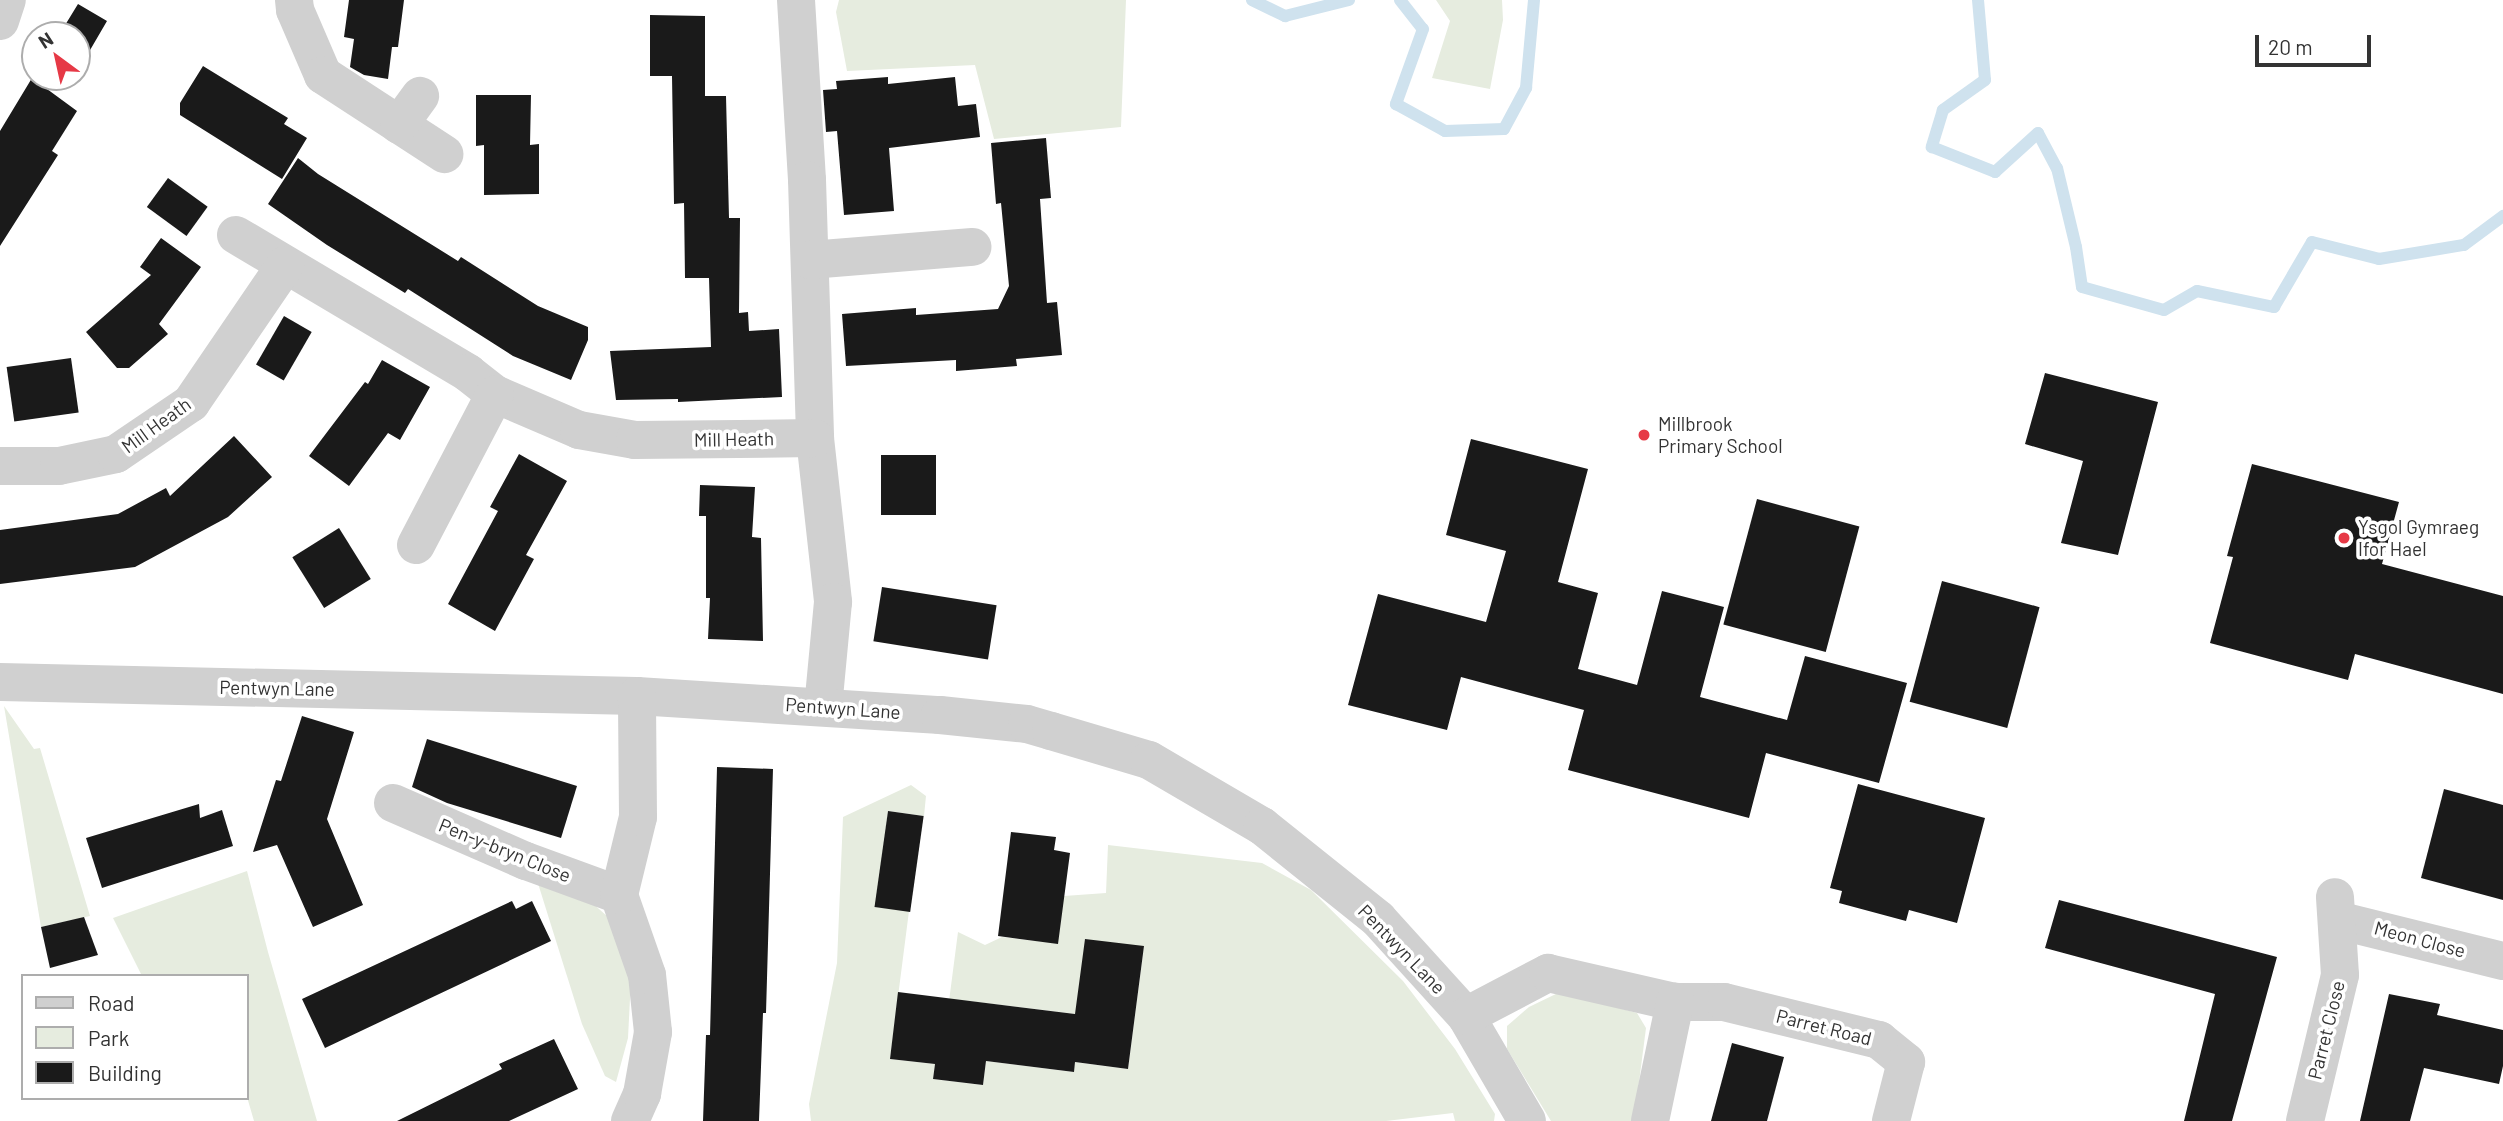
<!DOCTYPE html>
<style>
body{margin:0}
#map{position:relative;width:2503px;height:1121px;overflow:hidden;background:#fff;font-family:Barlow,sans-serif}
div>[style]{position:absolute}
[style*='--x']{left:calc(var(--x)*1px);top:calc(var(--y)*1px);width:calc(var(--w)*1px);rotate:calc(var(--a)*1deg)}
.green>*{inset:0;background:#e6ecdf}
.stream>*{height:12px;margin:-6px;padding:0 6px;transform-origin:6px;border-radius:6px;background:#cfe2ee}
.building>*{inset:0;background:#1a1a1a;transform-origin:0 0}
.street>*{height:38px;margin:-19px;padding:0 19px;transform-origin:19px;border-radius:19px;background:#d0d0d0}
.dots>*{width:19px;height:19px;translate:-50% -50%;box-sizing:border-box;border:4px solid #fff;border-radius:50%}
span{translate:-50% -50%;white-space:nowrap;text-align:center;line-height:1.15;-webkit-text-stroke:7px #fff;paint-order:stroke}
.poi-label{font-size:19px;color:#333}
.left{translate:0 -50%;text-align:left}
.street-label{font-size:19px;color:#333}
.legend{position:absolute;left:21px;top:974px;width:228px;height:126px;box-sizing:border-box;background:#fff;border:2px solid #adadad;margin:0;padding:9px 12px;list-style:none;font-size:21px;color:#333}
.legend li{display:flex;align-items:center;gap:14px;height:35px}
.legend b{width:35px;border:2px solid #adadad}
.north{position:absolute;left:21px;top:21px;width:70px;height:70px;box-sizing:border-box;background:#fff;border:2px solid #adadad;border-radius:50%;rotate:327deg;font-size:19px;font-weight:700;line-height:28px;text-align:center;color:#333}
.north::after{content:'';display:block;margin:auto;width:24px;height:32px;background:#e63946;clip-path:polygon(50% 0,100% 100%,50% 72%,0 100%)}
.scale{position:absolute;left:2255px;top:35px;width:116px;height:32px;box-sizing:border-box;border:4px solid #333;border-top:0;padding-left:9px;font-size:21px;line-height:24px;white-space:nowrap;color:#333;-webkit-text-stroke:5px #fff;paint-order:stroke}
</style>
<div id="map">
<div class="green">
<div style="clip-path:polygon(839px 0,1126px 0,1121px 127px,994px 139px,975px 65px,847px 71px,836px 12px)"></div>
<div style="clip-path:polygon(1436px 0,1502px 0,1503px 20px,1490px 89px,1432px 78px,1450px 21px)"></div>
<div style="clip-path:polygon(4px 706px,34px 749px,40px 748px,90px 916px,41px 927px)"></div>
<div style="clip-path:polygon(911px 785px,926px 796px,924px 816px,888px 811px,876px 907px,909px 911px,890px 1059px,935px 1064px,933px 1079px,983px 1085px,986px 1061px,1073px 1072px,1075px 1062px,1128px 1069px,1144px 946px,1075px 1014px,968px 1001px,948px 1009px,958px 932px,985px 945px,1002px 937px,1045px 942px,1064px 896px,1106px 893px,1108px 845px,1262px 863px,1311px 890px,1403px 981px,1455px 1049px,1495px 1114px,1494px 1121px,1455px 1121px,1453px 1113px,1386px 1121px,811px 1121px,809px 1104px,837px 963px,843px 817px)"></div>
<div style="clip-path:polygon(247px 871px,268px 952px,317px 1121px,254px 1121px,247px 1097px,247px 976px,142px 976px,113px 918px)"></div>
<div style="clip-path:polygon(536px 877px,590px 901px,608px 917px,631px 979px,628px 1038px,616px 1082px,605px 1076px,582px 1024px)"></div>
<div style="clip-path:polygon(1560px 992px,1637px 1013px,1646px 1028px,1634px 1121px,1551px 1121px,1507px 1049px,1507px 1026px,1529px 1007px)"></div>
</div>
<div class="stream">
<div style="--x:1252;--y:0;--w:37;--a:26"></div>
<div style="--x:1285;--y:16;--w:66;--a:-14"></div>
<div style="--x:1400;--y:0;--w:37;--a:52"></div>
<div style="--x:1423;--y:29;--w:80;--a:109.8"></div>
<div style="--x:1396;--y:104;--w:56;--a:28.9"></div>
<div style="--x:1445;--y:131;--w:59;--a:-1.9"></div>
<div style="--x:1504;--y:129;--w:47;--a:-61.8"></div>
<div style="--x:1526;--y:88;--w:88;--a:-84.8"></div>
<div style="--x:1978;--y:0;--w:80;--a:85"></div>
<div style="--x:1985;--y:80;--w:52;--a:144.5"></div>
<div style="--x:1943;--y:110;--w:39;--a:107"></div>
<div style="--x:1932;--y:147;--w:68;--a:21.6"></div>
<div style="--x:1995;--y:172;--w:58;--a:-42.2"></div>
<div style="--x:2038;--y:133;--w:40;--a:62"></div>
<div style="--x:2057;--y:168;--w:81;--a:76.5"></div>
<div style="--x:2076;--y:247;--w:40;--a:81.5"></div>
<div style="--x:2082;--y:287;--w:85;--a:15.7"></div>
<div style="--x:2164;--y:310;--w:38;--a:-30"></div>
<div style="--x:2197;--y:291;--w:79;--a:11.7"></div>
<div style="--x:2274;--y:307;--w:75;--a:-59.7"></div>
<div style="--x:2312;--y:242;--w:69;--a:14.2"></div>
<div style="--x:2379;--y:259;--w:86;--a:-9.4"></div>
<div style="--x:2464;--y:245;--w:49;--a:-36.6"></div>
</div>
<div class="building">
<div style="clip-path:polygon(349px 0,404px 0,398px 47px,392px 47px,388px 79px,364px 75px,350px 67px,354px 39px,344px 37px)"></div>
<div style="clip-path:polygon(78px 4px,107px 21px,86px 57px,77px 51px,77px 35px,59px 35px)"></div>
<div style="clip-path:polygon(650px 15px,705px 16px,705px 96px,726px 96px,729px 218px,740px 218px,739px 313px,748px 312px,749px 331px,779px 329px,782px 397px,678px 402px,678px 399px,616px 400px,610px 351px,711px 347px,709px 278px,685px 278px,684px 203px,674px 204px,672px 76px,650px 76px)"></div>
<div style="clip-path:polygon(203px 66px,288px 118px,284px 124px,307px 138px,282px 179px,180px 115px,180px 103px)"></div>
<div style="clip-path:polygon(888px 77px,888px 84px,955px 77px,958px 106px,976px 104px,980px 137px,889px 148px,894px 211px,844px 215px,837px 131px,826px 132px,823px 90px,837px 89px,836px 81px)"></div>
<div style="clip-path:polygon(32px 78px,77px 111px,52px 151px,58px 155px,0 246px,0 131px)"></div>
<div style="clip-path:polygon(476px 95px,531px 95px,530px 145px,539px 144px,539px 194px,484px 195px,484px 145px,476px 146px)"></div>
<div style="clip-path:polygon(1046px 138px,1051px 198px,1040px 199px,1047px 303px,1057px 302px,1062px 355px,1016px 359px,1017px 366px,956px 371px,956px 360px,846px 366px,842px 314px,916px 308px,916px 315px,998px 309px,1009px 286px,1001px 203px,996px 204px,991px 143px)"></div>
<div style="clip-path:polygon(298px 158px,318px 174px,458px 261px,461px 257px,538px 306px,588px 327px,588px 340px,571px 380px,513px 356px,408px 289px,405px 293px,327px 245px,268px 204px)"></div>
<div style="left:168px;top:178px;width:49px;height:36px;rotate:36deg"></div>
<div style="clip-path:polygon(161px 238px,201px 267px,159px 324px,168px 334px,129px 368px,117px 368px,86px 332px,151px 275px,140px 267px)"></div>
<div style="left:284px;top:316px;width:32px;height:56px;rotate:30deg"></div>
<div style="left:71px;top:358px;width:55px;height:65px;rotate:82deg"></div>
<div style="clip-path:polygon(382px 360px,430px 387px,400px 440px,388px 433px,349px 486px,309px 456px,365px 382px,368px 384px)"></div>
<div style="clip-path:polygon(2045px 373px,2158px 402px,2118px 555px,2061px 543px,2083px 461px,2025px 444px)"></div>
<div style="clip-path:polygon(234px 436px,272px 477px,228px 517px,135px 567px,0 584px,0 530px,118px 514px,166px 488px,170px 496px)"></div>
<div style="clip-path:polygon(1471px 439px,1588px 469px,1558px 582px,1598px 593px,1578px 669px,1637px 685px,1662px 591px,1724px 607px,1700px 697px,1787px 720px,1805px 656px,1907px 683px,1879px 783px,1766px 753px,1749px 818px,1568px 770px,1584px 710px,1461px 677px,1447px 730px,1348px 705px,1378px 594px,1486px 622px,1506px 551px,1446px 535px)"></div>
<div style="clip-path:polygon(519px 454px,567px 481px,526px 555px,534px 559px,495px 631px,448px 604px,498px 511px,490px 507px)"></div>
<div style="left:881px;top:455px;width:55px;height:60px"></div>
<div style="clip-path:polygon(2252px 464px,2399px 502px,2382px 564px,2503px 596px,2503px 694px,2355px 654px,2348px 680px,2210px 643px,2233px 557px,2227px 556px)"></div>
<div style="clip-path:polygon(700px 485px,755px 487px,752px 537px,761px 538px,763px 641px,708px 639px,710px 598px,706px 598px,706px 516px,699px 516px)"></div>
<div style="left:1757px;top:499px;width:106px;height:130px;rotate:15deg"></div>
<div style="left:339px;top:528px;width:60px;height:55px;rotate:58deg"></div>
<div style="left:1942px;top:581px;width:101px;height:125px;rotate:15deg"></div>
<div style="left:882px;top:587px;width:116px;height:55px;rotate:9deg"></div>
<div style="clip-path:polygon(302px 716px,354px 732px,327px 819px,363px 905px,313px 927px,277px 845px,253px 852px,276px 780px,281px 781px)"></div>
<div style="clip-path:polygon(427px 739px,577px 786px,561px 838px,447px 803px,412px 787px)"></div>
<div style="clip-path:polygon(717px 767px,773px 769px,766px 1013px,763px 1013px,759px 1121px,703px 1121px,706px 1035px,710px 1035px)"></div>
<div style="clip-path:polygon(1858px 784px,1985px 818px,1957px 923px,1909px 910px,1906px 921px,1839px 903px,1842px 891px,1830px 888px)"></div>
<div style="clip-path:polygon(2444px 789px,2503px 805px,2503px 900px,2421px 878px)"></div>
<div style="clip-path:polygon(199px 804px,200px 818px,222px 810px,233px 846px,102px 888px,86px 838px)"></div>
<div style="left:888px;top:811px;width:36px;height:97px;rotate:8deg"></div>
<div style="clip-path:polygon(1011px 832px,1056px 837px,1054px 850px,1070px 853px,1058px 944px,998px 936px)"></div>
<div style="clip-path:polygon(2059px 900px,2277px 957px,2232px 1121px,2184px 1121px,2215px 994px,2045px 948px)"></div>
<div style="clip-path:polygon(512px 901px,516px 909px,532px 901px,551px 941px,325px 1048px,302px 999px)"></div>
<div style="clip-path:polygon(84px 917px,98px 955px,50px 968px,41px 927px)"></div>
<div style="clip-path:polygon(1085px 939px,1144px 946px,1128px 1069px,1075px 1062px,1074px 1072px,986px 1061px,983px 1085px,933px 1079px,935px 1064px,890px 1059px,898px 992px,1075px 1014px)"></div>
<div style="clip-path:polygon(2389px 994px,2440px 1004px,2437px 1015px,2503px 1030px,2503px 1066px,2499px 1084px,2424px 1068px,2410px 1121px,2360px 1121px)"></div>
<div style="clip-path:polygon(554px 1039px,578px 1089px,509px 1121px,397px 1121px,502px 1069px,499px 1064px)"></div>
<div style="clip-path:polygon(1732px 1043px,1784px 1057px,1767px 1121px,1711px 1121px)"></div>
</div>
<div class="street">
<div style="--x:294;--y:0;--w:10;--a:84"></div>
<div style="--x:295;--y:10;--w:71;--a:66.7"></div>
<div style="--x:323;--y:75;--w:145;--a:33.1"></div>
<div style="--x:796;--y:0;--w:180;--a:86.5"></div>
<div style="--x:807;--y:180;--w:258;--a:88.2"></div>
<div style="--x:815;--y:438;--w:165;--a:83.7"></div>
<div style="--x:833;--y:602;--w:105;--a:95.4"></div>
<div style="--x:0;--y:21;--w:22;--a:-72"></div>
<div style="--x:399;--y:125;--w:36;--a:-54"></div>
<div style="--x:236;--y:235;--w:270;--a:30.7"></div>
<div style="--x:468;--y:373;--w:34;--a:38"></div>
<div style="--x:495;--y:394;--w:91;--a:23.2"></div>
<div style="--x:579;--y:430;--w:57;--a:10.1"></div>
<div style="--x:635;--y:440;--w:180;--a:-0.6"></div>
<div style="--x:810;--y:260;--w:163;--a:-4.6"></div>
<div style="--x:0;--y:466;--w:59;--a:0"></div>
<div style="--x:59;--y:466;--w:58;--a:-11.9"></div>
<div style="--x:116;--y:454;--w:91;--a:-34.2"></div>
<div style="--x:191;--y:403;--w:167;--a:-55.7"></div>
<div style="--x:416;--y:545;--w:170;--a:-62.4"></div>
<div style="--x:0;--y:682;--w:637;--a:1.26"></div>
<div style="--x:637;--y:696;--w:304;--a:3.6"></div>
<div style="--x:940;--y:715;--w:87;--a:5.9"></div>
<div style="--x:1027;--y:724;--w:25;--a:16"></div>
<div style="--x:1051;--y:731;--w:102;--a:16.5"></div>
<div style="--x:1149;--y:760;--w:131;--a:30.3"></div>
<div style="--x:1262;--y:826;--w:149;--a:38.7"></div>
<div style="--x:1378;--y:919;--w:131;--a:47.8"></div>
<div style="--x:1466;--y:1016;--w:121;--a:59.8"></div>
<div style="--x:393;--y:803;--w:145;--a:23.6"></div>
<div style="--x:526;--y:861;--w:99;--a:20.1"></div>
<div style="--x:2337;--y:920;--w:171;--a:13.9"></div>
<div style="--x:1466;--y:1016;--w:93;--a:-27.7"></div>
<div style="--x:1548;--y:973;--w:130;--a:12.9"></div>
<div style="--x:1675;--y:1002;--w:49;--a:0"></div>
<div style="--x:1724;--y:1002;--w:160;--a:13.8"></div>
<div style="--x:1879;--y:1040;--w:35;--a:39"></div>
<div style="--x:1906;--y:1062;--w:61;--a:104.3"></div>
<div style="--x:630;--y:1121;--w:30;--a:-66"></div>
<div style="--x:642;--y:1094;--w:63;--a:-79.9"></div>
<div style="--x:653;--y:1032;--w:57;--a:-96"></div>
<div style="--x:647;--y:975;--w:85;--a:-109.3"></div>
<div style="--x:619;--y:895;--w:80;--a:-76.3"></div>
<div style="--x:638;--y:817;--w:121;--a:-90.5"></div>
<div style="--x:1650;--y:1121;--w:122;--a:-78.1"></div>
<div style="--x:2305;--y:1121;--w:150;--a:-76.5"></div>
<div style="--x:2340;--y:975;--w:78;--a:-93.7"></div>
</div>
<div class="dots">
<div style="left:1644px;top:435px;background:#e63946"></div>
<div style="left:2344px;top:538px;background:#e63946"></div>
</div>
<div class="poi-label">
<span class="left" style="left:1658px;top:435px">Millbrook<br>Primary School</span>
<span class="left" style="left:2358px;top:538px">Ysgol Gymraeg<br>Ifor Hael</span>
</div>
<div class="street-label">
<span style="left:156px;top:425px;rotate:-36deg">Mill Heath</span>
<span style="left:734px;top:439px;rotate:-1deg">Mill Heath</span>
<span style="left:277px;top:688px;rotate:1deg">Pentwyn Lane</span>
<span style="left:843px;top:708px;rotate:4deg">Pentwyn Lane</span>
<span style="left:505px;top:850px;rotate:22deg">Pen-y-bryn Close</span>
<span style="left:2420px;top:939px;rotate:15deg">Meon Close</span>
<span style="left:1402px;top:949px;rotate:46deg">Pentwyn Lane</span>
<span style="left:1824px;top:1027px;rotate:14deg">Parret Road</span>
<span style="left:2326px;top:1030px;rotate:-76deg">Parret Close</span>
</div>
<ul class="legend">
<li><b style="height:9px;background:#d0d0d0"></b>Road</li>
<li><b style="height:19px;background:#e6ecdf"></b>Park</li>
<li><b style="height:19px;background:#1a1a1a"></b>Building</li>
</ul>
<div class="north">N</div>
<div class="scale">20 m</div>
</div>
